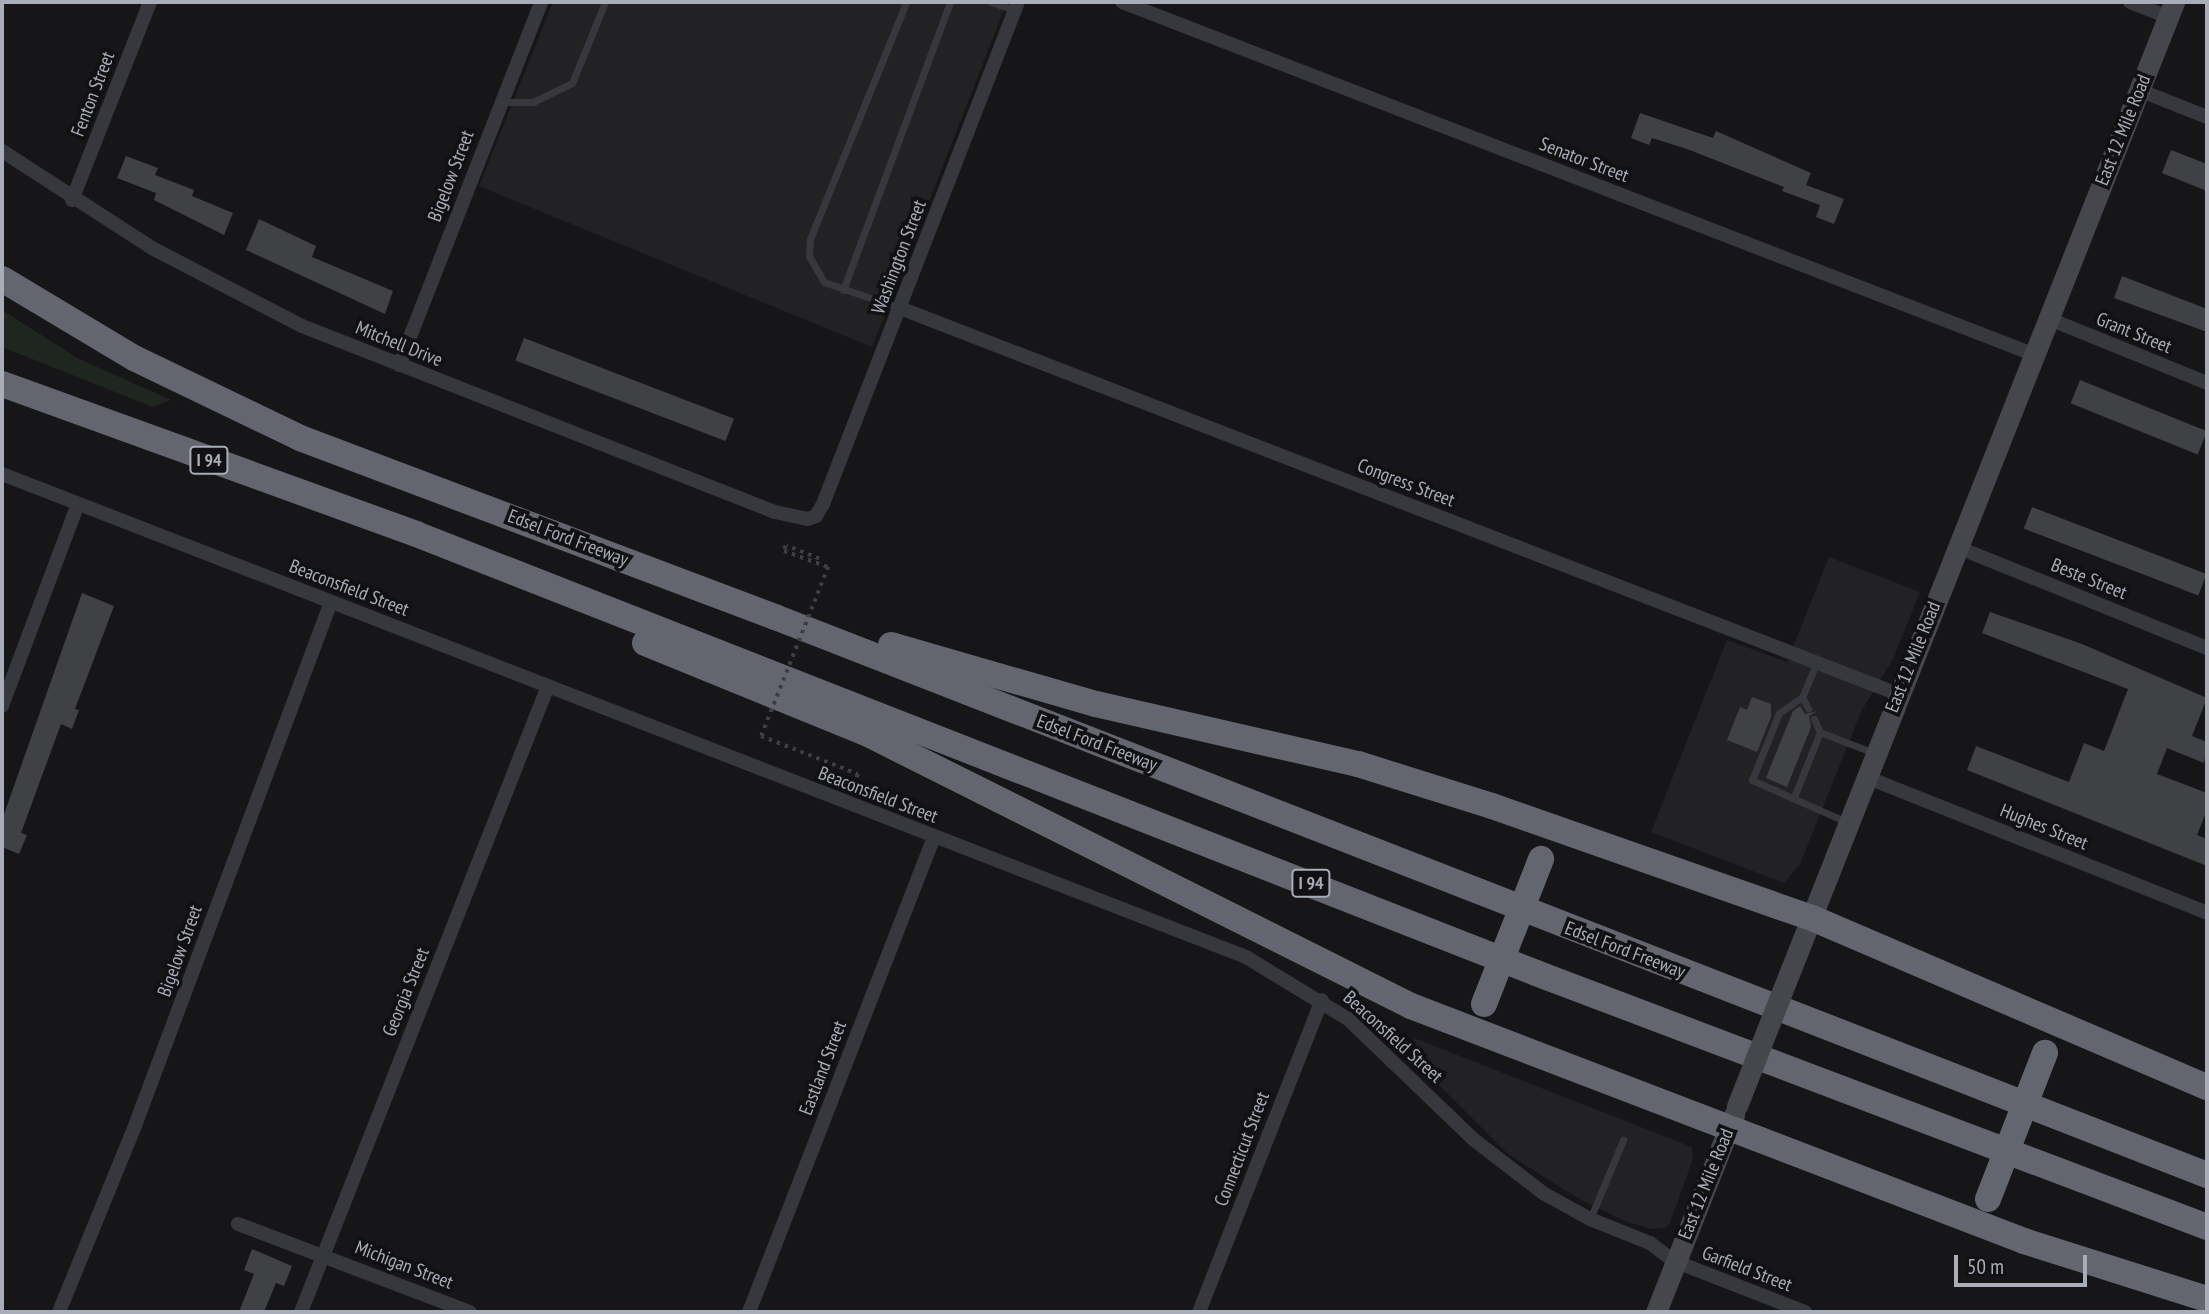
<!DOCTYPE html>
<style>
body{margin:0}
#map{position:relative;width:2209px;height:1314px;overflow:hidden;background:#161618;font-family:"PT Sans Narrow",sans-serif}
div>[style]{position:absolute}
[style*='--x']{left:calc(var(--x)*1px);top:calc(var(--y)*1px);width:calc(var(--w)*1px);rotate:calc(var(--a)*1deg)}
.built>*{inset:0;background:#222225}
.green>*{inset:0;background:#1e261f}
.building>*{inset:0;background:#404145;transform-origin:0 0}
.path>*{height:3.5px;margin-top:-1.75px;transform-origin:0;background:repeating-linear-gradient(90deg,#3d3f44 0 3.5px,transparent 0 8.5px)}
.lane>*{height:7px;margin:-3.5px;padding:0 3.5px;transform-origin:3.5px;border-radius:3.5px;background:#37383d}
.street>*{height:14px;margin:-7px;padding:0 7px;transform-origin:7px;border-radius:7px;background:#37383d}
.secondary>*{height:21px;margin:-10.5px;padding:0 10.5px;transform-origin:10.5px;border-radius:10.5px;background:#45474d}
.highway>*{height:26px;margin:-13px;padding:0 13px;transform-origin:13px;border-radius:13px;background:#63666e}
.path-bridge>*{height:3.5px;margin-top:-1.75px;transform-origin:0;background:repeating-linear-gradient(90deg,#3d3f44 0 3.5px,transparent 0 8.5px)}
.secondary-bridge>*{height:21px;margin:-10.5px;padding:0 10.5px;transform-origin:10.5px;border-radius:10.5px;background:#45474d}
.highway-bridge>*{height:26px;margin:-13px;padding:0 13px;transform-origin:13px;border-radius:13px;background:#63666e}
span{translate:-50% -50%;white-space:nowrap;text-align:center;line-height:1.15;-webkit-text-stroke:7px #111113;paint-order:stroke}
.shield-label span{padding:2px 5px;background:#111113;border:2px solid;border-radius:5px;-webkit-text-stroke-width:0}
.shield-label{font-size:18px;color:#a8adb8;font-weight:700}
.street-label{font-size:19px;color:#a8adb8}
.frame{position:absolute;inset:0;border:4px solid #a8adb8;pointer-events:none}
.scale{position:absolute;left:1954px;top:1255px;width:133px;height:32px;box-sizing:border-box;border:4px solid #a8adb8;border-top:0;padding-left:9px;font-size:21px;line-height:24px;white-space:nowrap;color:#a8adb8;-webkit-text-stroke:5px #111113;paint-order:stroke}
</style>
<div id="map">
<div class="built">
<div style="clip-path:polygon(553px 2px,1007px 2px,872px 347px,479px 186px)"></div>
<div style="clip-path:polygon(1829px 557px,1920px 592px,1893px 659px,1862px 710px,1800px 864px,1784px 883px,1651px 832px,1727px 640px,1787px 662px)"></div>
<div style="clip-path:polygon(1414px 1038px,1692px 1147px,1693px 1159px,1670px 1223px,1665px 1228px,1651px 1229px,1625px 1221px,1579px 1199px,1508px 1154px,1404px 1050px)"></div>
</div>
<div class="green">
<div style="clip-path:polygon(2px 310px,79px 359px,171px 400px,153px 407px,2px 347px)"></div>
</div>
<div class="building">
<div style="clip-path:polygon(1640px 113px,1713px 138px,1716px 131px,1811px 173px,1806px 185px,1844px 199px,1834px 224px,1816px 217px,1820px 205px,1782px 191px,1784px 187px,1687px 149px,1652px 138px,1649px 145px,1631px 138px)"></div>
<div style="clip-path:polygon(2171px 150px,2207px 164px,2207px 191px,2162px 173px)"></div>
<div style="clip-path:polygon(126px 156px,158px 168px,155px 175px,194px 190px,192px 196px,233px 213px,224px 235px,154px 200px,156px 193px,117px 178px)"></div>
<div style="clip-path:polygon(259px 219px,316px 246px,312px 257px,393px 291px,385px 314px,246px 250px)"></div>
<div style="clip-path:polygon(2122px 276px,2207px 309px,2207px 332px,2114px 298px)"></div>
<div style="left:524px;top:338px;width:225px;height:24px;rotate:21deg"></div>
<div style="left:2080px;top:380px;width:137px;height:25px;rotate:22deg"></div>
<div style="left:2032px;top:507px;width:187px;height:23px;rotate:21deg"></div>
<div style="clip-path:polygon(82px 593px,114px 606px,75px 709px,79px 710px,72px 729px,61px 724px,21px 833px,27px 835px,19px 854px,2px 847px,2px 820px)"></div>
<div style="clip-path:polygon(1990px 612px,2082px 644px,2207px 698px,2192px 736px,2207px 742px,2204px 763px,2167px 748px,2157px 774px,2207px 793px,2207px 810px,2197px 835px,2207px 839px,2207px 866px,1967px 770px,1976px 746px,2069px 782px,2084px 743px,2104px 751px,2128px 689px,1982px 633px)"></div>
<div style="clip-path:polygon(1752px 697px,1771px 704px,1771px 717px,1757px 752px,1727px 740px,1740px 707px,1747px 710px)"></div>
<div style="clip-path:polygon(1800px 706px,1805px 714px,1817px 711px,1809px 716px,1811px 727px,1787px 787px,1766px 778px,1793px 711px)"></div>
<div style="clip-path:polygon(252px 1249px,292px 1266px,284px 1286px,276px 1283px,264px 1312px,239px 1312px,254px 1274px,244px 1270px)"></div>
</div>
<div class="path">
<div style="--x:819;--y:559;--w:35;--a:-158"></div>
<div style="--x:786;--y:546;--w:5;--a:112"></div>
<div style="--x:784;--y:551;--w:47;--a:20"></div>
<div style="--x:761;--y:736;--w:104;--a:21.4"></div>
<div style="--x:858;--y:774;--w:16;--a:108"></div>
</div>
<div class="lane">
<div style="--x:991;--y:2;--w:24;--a:19"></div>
<div style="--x:502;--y:102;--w:31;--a:0"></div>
<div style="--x:533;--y:102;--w:43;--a:-26"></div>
<div style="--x:572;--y:83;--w:87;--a:-67.8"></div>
<div style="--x:843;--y:290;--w:307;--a:-69.6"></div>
<div style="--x:900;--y:308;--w:80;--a:-161.1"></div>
<div style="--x:824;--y:282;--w:30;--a:-120"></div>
<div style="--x:809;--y:256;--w:17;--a:-87"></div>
<div style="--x:810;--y:239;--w:256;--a:-67.9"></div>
<div style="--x:1817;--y:662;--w:38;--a:113"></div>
<div style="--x:1802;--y:697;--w:28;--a:145"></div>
<div style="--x:1779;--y:713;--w:72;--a:111.9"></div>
<div style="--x:1752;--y:780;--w:104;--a:23.9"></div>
<div style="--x:1802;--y:697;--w:13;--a:61"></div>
<div style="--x:1814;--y:719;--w:14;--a:65"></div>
<div style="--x:1794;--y:797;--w:70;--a:-68.2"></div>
<div style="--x:1820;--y:732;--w:58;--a:21.3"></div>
<div style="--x:1590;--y:1219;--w:86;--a:-67.3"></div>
</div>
<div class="street">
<div style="--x:1122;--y:2;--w:977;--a:21.13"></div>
<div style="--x:2130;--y:2;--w:41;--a:21.5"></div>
<div style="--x:2139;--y:90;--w:73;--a:21.7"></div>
<div style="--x:2;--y:151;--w:179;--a:32.9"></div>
<div style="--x:152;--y:248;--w:169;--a:27.5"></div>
<div style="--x:302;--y:326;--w:508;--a:21.47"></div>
<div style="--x:775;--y:512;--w:34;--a:12"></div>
<div style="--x:808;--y:519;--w:9;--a:-21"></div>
<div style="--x:816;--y:516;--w:14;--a:-60"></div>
<div style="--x:823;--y:504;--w:539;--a:-68.77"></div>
<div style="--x:72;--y:200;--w:213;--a:-68.5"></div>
<div style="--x:900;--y:308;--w:1070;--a:21.15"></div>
<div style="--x:2047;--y:318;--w:173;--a:22.1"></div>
<div style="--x:399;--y:365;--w:390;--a:-68.6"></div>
<div style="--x:2;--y:474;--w:1334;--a:21.22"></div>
<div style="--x:1246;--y:957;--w:119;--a:31.3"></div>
<div style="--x:1348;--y:1019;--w:173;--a:43.8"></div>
<div style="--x:1473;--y:1139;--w:88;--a:37.6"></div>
<div style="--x:1543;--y:1193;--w:54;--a:29"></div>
<div style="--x:1590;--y:1219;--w:65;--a:21.8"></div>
<div style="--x:1650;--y:1243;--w:30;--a:37"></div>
<div style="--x:1674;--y:1261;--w:141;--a:21.3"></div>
<div style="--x:1957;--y:547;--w:270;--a:22"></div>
<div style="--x:2;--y:706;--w:216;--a:-69.4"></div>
<div style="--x:1866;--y:777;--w:367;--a:21.7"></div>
<div style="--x:238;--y:1224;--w:248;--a:20.8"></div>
<div style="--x:59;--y:1312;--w:204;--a:-67.8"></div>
<div style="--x:136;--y:1123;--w:556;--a:-69.48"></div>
<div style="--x:301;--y:1312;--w:673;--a:-68.47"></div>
<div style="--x:749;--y:1312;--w:510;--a:-68.72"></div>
<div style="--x:1199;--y:1312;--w:335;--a:-68.5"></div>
</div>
<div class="secondary">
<div style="--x:1791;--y:969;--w:1040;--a:-68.39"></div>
<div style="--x:1656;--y:1312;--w:212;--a:-68.4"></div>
</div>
<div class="highway">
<div style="--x:2;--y:279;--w:154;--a:30.9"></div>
<div style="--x:134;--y:358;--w:184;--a:25.7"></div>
<div style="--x:300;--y:438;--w:508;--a:20.65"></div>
<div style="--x:775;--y:617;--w:1537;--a:21.29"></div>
<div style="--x:2;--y:384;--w:440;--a:19.9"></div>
<div style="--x:416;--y:534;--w:1203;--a:21.4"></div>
<div style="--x:1536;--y:973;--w:717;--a:20.73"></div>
<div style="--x:645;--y:643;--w:241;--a:22.2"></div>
<div style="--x:868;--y:734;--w:607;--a:26.61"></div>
<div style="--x:1411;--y:1006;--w:657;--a:20.97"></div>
<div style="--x:2024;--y:1241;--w:192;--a:17.6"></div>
<div style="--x:891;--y:645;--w:213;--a:16.1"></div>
<div style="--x:1096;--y:704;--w:269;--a:12.9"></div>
<div style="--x:1358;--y:764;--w:140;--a:17.4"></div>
<div style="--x:1492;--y:806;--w:339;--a:19.3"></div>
<div style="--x:1812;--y:918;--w:430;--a:23.2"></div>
</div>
<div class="path-bridge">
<div style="--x:761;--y:736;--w:182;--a:-68.4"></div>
</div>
<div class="secondary-bridge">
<div style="--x:1737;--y:1106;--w:147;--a:-68.5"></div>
</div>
<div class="highway-bridge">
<div style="--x:1484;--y:1004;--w:156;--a:-68.5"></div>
<div style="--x:1988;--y:1199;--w:157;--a:-68.7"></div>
</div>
<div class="shield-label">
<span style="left:209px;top:460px">I 94</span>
<span style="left:1311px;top:883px">I 94</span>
</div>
<div class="street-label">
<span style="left:93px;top:94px;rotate:-69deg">Fenton Street</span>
<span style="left:2123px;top:130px;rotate:-68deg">East 12 Mile Road</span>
<span style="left:1584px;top:160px;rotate:21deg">Senator Street</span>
<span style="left:451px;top:176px;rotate:-69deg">Bigelow Street</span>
<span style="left:899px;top:257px;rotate:-69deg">Washington Street</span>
<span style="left:2134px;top:333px;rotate:22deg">Grant Street</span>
<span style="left:399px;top:344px;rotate:22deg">Mitchell Drive</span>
<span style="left:1406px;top:483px;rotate:21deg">Congress Street</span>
<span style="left:568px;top:538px;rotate:21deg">Edsel Ford Freeway</span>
<span style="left:2089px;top:579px;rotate:22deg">Beste Street</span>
<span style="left:349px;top:588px;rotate:21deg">Beaconsfield Street</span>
<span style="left:1913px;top:657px;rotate:-68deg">East 12 Mile Road</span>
<span style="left:1097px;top:743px;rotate:21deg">Edsel Ford Freeway</span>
<span style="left:878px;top:795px;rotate:21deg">Beaconsfield Street</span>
<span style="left:2044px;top:827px;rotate:22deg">Hughes Street</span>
<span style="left:1625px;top:950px;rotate:21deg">Edsel Ford Freeway</span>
<span style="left:180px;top:951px;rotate:-70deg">Bigelow Street</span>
<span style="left:406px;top:992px;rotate:-68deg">Georgia Street</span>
<span style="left:1393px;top:1037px;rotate:42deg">Beaconsfield Street</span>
<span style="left:823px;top:1068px;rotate:-69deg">Eastland Street</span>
<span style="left:1242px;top:1149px;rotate:-69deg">Connecticut Street</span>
<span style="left:1706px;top:1184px;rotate:-68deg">East 12 Mile Road</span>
<span style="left:404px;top:1265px;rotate:21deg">Michigan Street</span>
<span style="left:1747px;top:1269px;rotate:21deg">Garfield Street</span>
</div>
<div class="frame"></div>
<div class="scale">50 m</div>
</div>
